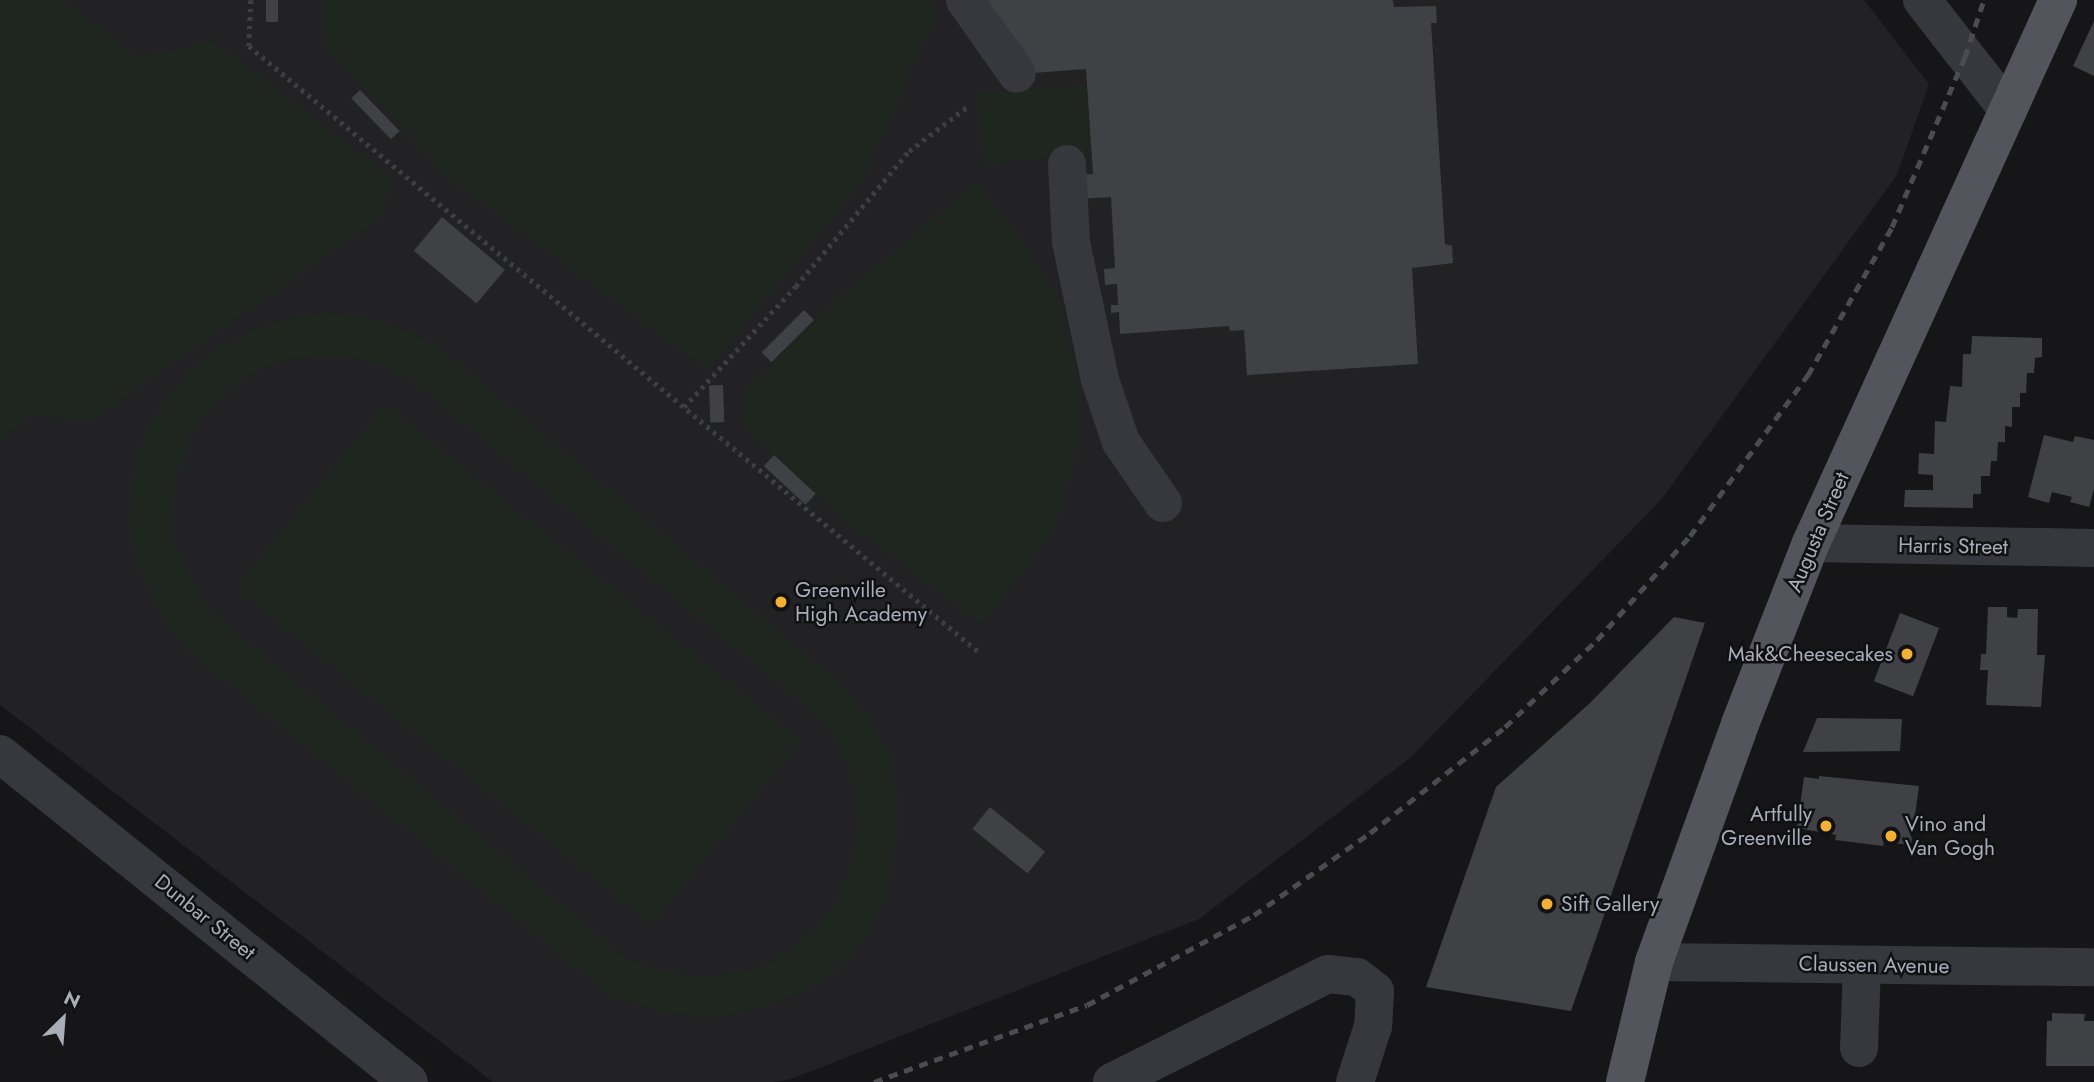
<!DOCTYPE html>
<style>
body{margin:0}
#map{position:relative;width:2094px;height:1082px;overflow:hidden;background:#161618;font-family:Jost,sans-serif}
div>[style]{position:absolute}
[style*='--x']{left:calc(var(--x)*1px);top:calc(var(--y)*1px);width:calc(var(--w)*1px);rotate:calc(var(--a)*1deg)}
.built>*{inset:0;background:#222225}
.green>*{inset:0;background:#1e261f;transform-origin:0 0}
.building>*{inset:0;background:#404145;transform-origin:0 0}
.path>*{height:4.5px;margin-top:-2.25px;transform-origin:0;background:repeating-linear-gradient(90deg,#3d3f44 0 3.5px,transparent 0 8.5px)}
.minor>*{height:38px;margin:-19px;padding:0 19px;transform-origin:19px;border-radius:19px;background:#37383d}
.major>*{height:38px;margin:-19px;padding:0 19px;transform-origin:19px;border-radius:19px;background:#53555c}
.rail>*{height:5px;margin-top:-2.5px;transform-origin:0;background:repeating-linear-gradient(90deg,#4a4c52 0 9px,transparent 0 16px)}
.dots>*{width:19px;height:19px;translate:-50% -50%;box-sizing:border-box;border:4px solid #111113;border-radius:50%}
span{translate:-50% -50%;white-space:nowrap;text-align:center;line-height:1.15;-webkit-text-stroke:5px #111113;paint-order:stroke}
.street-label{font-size:21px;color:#a8adb8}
.poi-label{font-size:21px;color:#a8adb8}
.left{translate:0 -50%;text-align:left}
.right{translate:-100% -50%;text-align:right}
.north{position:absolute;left:28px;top:984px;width:70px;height:70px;-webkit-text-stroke:5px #111113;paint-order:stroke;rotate:25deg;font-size:19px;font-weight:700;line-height:28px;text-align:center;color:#a8adb8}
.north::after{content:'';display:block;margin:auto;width:24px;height:32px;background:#a8adb8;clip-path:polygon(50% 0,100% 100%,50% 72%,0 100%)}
</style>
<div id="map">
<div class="built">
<div style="clip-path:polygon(0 0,1864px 0,1929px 84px,1897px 175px,1661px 500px,1410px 758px,1199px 919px,791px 1079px,774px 1082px,493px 1082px,0 705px)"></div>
</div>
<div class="green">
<div style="clip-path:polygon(0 0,63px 0,137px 57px,214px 41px,391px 177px,382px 217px,92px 420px,31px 416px,0 439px)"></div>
<div style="clip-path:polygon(324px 0,931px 0,937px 15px,862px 182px,708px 370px,452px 181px,325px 46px)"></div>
<div style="left:1085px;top:85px;width:71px;height:107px;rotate:86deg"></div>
<div style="clip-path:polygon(977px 182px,1017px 233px,1064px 308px,1082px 401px,1078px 449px,1057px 519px,1045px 543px,982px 625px,838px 515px,742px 424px,745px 392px,834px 302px)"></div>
<div style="clip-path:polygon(evenodd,326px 313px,379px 319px,434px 343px,842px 685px,870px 719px,892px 759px,898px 798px,899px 837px,884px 900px,872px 926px,855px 953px,831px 975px,804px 991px,771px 1005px,710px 1018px,656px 1011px,611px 996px,191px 653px,165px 623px,134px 554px,131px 519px,133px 479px,144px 437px,163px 403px,189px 371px,219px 348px,255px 329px,288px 319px,326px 313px,323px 356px,354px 357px,381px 365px,411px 380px,814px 713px,833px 735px,846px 761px,855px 790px,860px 821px,856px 846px,838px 901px,823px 922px,798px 945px,772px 961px,744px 972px,717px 975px,690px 977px,639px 964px,618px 952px,220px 619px,201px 598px,176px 547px,172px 523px,172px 492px,192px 435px,207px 411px,247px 377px,271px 365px,296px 358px,323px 356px)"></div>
<div style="left:385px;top:404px;width:535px;height:237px;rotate:39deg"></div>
</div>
<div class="building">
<div style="left:266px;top:0;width:12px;height:22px"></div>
<div style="clip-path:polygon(979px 0,1393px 0,1394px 7px,1436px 6px,1437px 23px,1431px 23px,1445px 244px,1452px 246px,1453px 263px,1412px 268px,1418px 364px,1247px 375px,1244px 330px,1230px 331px,1229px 326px,1120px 334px,1119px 312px,1111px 313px,1111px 305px,1118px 305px,1117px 284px,1105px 285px,1104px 269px,1115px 268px,1111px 197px,1079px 199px,1077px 175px,1093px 174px,1086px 69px,1033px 73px)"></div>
<div style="clip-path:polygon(2094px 21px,2094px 76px,2073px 66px)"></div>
<div style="left:360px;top:90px;width:57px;height:12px;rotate:46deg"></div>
<div style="left:442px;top:217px;width:82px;height:44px;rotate:40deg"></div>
<div style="left:804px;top:310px;width:14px;height:60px;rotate:45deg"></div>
<div style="clip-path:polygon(1972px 336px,2042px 338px,2042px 357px,2035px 358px,2034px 373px,2027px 373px,2026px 393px,2020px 393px,2020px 407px,2012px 407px,2012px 427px,2005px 426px,2005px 442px,1998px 442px,1997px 461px,1991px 461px,1990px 476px,1981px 476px,1981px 494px,1973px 494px,1973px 508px,1904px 507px,1905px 490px,1933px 490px,1933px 475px,1918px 474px,1919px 453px,1934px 454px,1935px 421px,1946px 422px,1950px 386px,1962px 387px,1963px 354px,1971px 354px)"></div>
<div style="left:723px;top:385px;width:37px;height:14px;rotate:88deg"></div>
<div style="clip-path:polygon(2044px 435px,2073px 442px,2075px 436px,2094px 440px,2094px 489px,2089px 507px,2070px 502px,2072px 497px,2052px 492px,2049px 503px,2028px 497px)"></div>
<div style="left:774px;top:455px;width:57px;height:15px;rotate:43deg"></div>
<div style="clip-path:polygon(1988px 607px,2007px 607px,2007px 617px,2017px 618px,2018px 609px,2038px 609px,2037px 655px,2045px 655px,2041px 707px,1986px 705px,1988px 670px,1980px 670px,1981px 654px,1986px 654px)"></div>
<div style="left:1900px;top:613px;width:42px;height:73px;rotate:21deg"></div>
<div style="clip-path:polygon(1674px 617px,1705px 623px,1571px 1011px,1426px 987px,1496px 787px,1590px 703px)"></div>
<div style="clip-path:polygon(1817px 718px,1902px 719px,1900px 751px,1803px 752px)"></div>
<div style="clip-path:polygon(1819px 776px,1919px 786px,1911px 845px,1884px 842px,1883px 846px,1835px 840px,1836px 835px,1797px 828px,1804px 777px,1819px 779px)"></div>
<div style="left:990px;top:807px;width:71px;height:28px;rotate:39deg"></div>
<div style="clip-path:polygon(2052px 1013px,2085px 1014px,2084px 1021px,2094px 1021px,2094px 1066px,2046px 1066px,2047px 1021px,2052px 1021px)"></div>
</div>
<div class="path">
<div style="--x:251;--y:0;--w:46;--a:92.5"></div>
<div style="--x:249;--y:46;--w:949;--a:39.7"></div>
<div style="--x:684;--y:407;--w:165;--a:-47.2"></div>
<div style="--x:796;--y:286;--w:176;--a:-50.1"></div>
<div style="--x:909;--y:151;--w:73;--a:-37.2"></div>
</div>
<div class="minor">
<div style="--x:965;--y:0;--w:90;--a:54.9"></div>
<div style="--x:1922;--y:0;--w:140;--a:52"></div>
<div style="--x:1067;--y:164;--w:78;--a:87.1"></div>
<div style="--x:1071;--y:242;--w:141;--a:78.1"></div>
<div style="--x:1100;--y:380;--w:65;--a:71.3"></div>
<div style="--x:1121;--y:442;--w:74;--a:55.5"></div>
<div style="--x:1811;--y:543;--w:283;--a:1"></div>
<div style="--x:0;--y:754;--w:524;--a:38.73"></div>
<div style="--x:1654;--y:962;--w:440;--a:0.7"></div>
<div style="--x:1859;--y:1048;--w:83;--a:-87.9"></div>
<div style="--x:1112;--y:1082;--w:241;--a:-26.6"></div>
<div style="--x:1328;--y:974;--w:29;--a:6"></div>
<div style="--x:1357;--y:977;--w:23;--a:38"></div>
<div style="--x:1375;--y:991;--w:35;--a:93"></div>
<div style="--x:1373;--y:1026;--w:59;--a:107.8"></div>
</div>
<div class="major">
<div style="--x:1625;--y:1082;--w:123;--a:-76.4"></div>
<div style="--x:1654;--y:962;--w:253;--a:-70.1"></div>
<div style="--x:1740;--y:724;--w:194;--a:-68.6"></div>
<div style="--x:1811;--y:543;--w:597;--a:-65.54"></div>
</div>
<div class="rail">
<div style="--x:874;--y:1082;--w:226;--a:-19.9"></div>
<div style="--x:1087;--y:1005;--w:190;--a:-28.3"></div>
<div style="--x:1254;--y:915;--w:142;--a:-35.3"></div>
<div style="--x:1370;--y:833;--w:172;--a:-38.1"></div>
<div style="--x:1505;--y:727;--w:127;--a:-43.4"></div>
<div style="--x:1597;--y:640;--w:140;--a:-48.2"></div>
<div style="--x:1690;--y:536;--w:200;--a:-53.8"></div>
<div style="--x:1808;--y:375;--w:170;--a:-60.4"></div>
<div style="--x:1892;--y:227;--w:185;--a:-66.8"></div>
<div style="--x:1965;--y:57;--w:60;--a:-71.6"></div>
</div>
<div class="dots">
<div style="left:781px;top:602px;background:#f2b134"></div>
<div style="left:1907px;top:654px;background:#f2b134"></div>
<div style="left:1826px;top:826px;background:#f2b134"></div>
<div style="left:1891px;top:836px;background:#f2b134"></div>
<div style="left:1547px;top:904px;background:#f2b134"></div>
</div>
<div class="street-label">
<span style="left:1818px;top:532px;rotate:-67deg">Augusta Street</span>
<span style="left:1953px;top:546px;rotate:1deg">Harris Street</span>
<span style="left:205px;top:917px;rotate:39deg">Dunbar Street</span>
<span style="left:1874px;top:965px;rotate:1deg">Claussen Avenue</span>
</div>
<div class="poi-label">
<span class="left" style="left:795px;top:602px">Greenville<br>High Academy</span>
<span class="right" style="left:1893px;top:654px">Mak&amp;Cheesecakes</span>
<span class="right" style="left:1812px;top:826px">Artfully<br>Greenville</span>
<span class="left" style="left:1905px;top:836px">Vino and<br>Van Gogh</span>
<span class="left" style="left:1561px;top:904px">Sift Gallery</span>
</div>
<div class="north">N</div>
</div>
